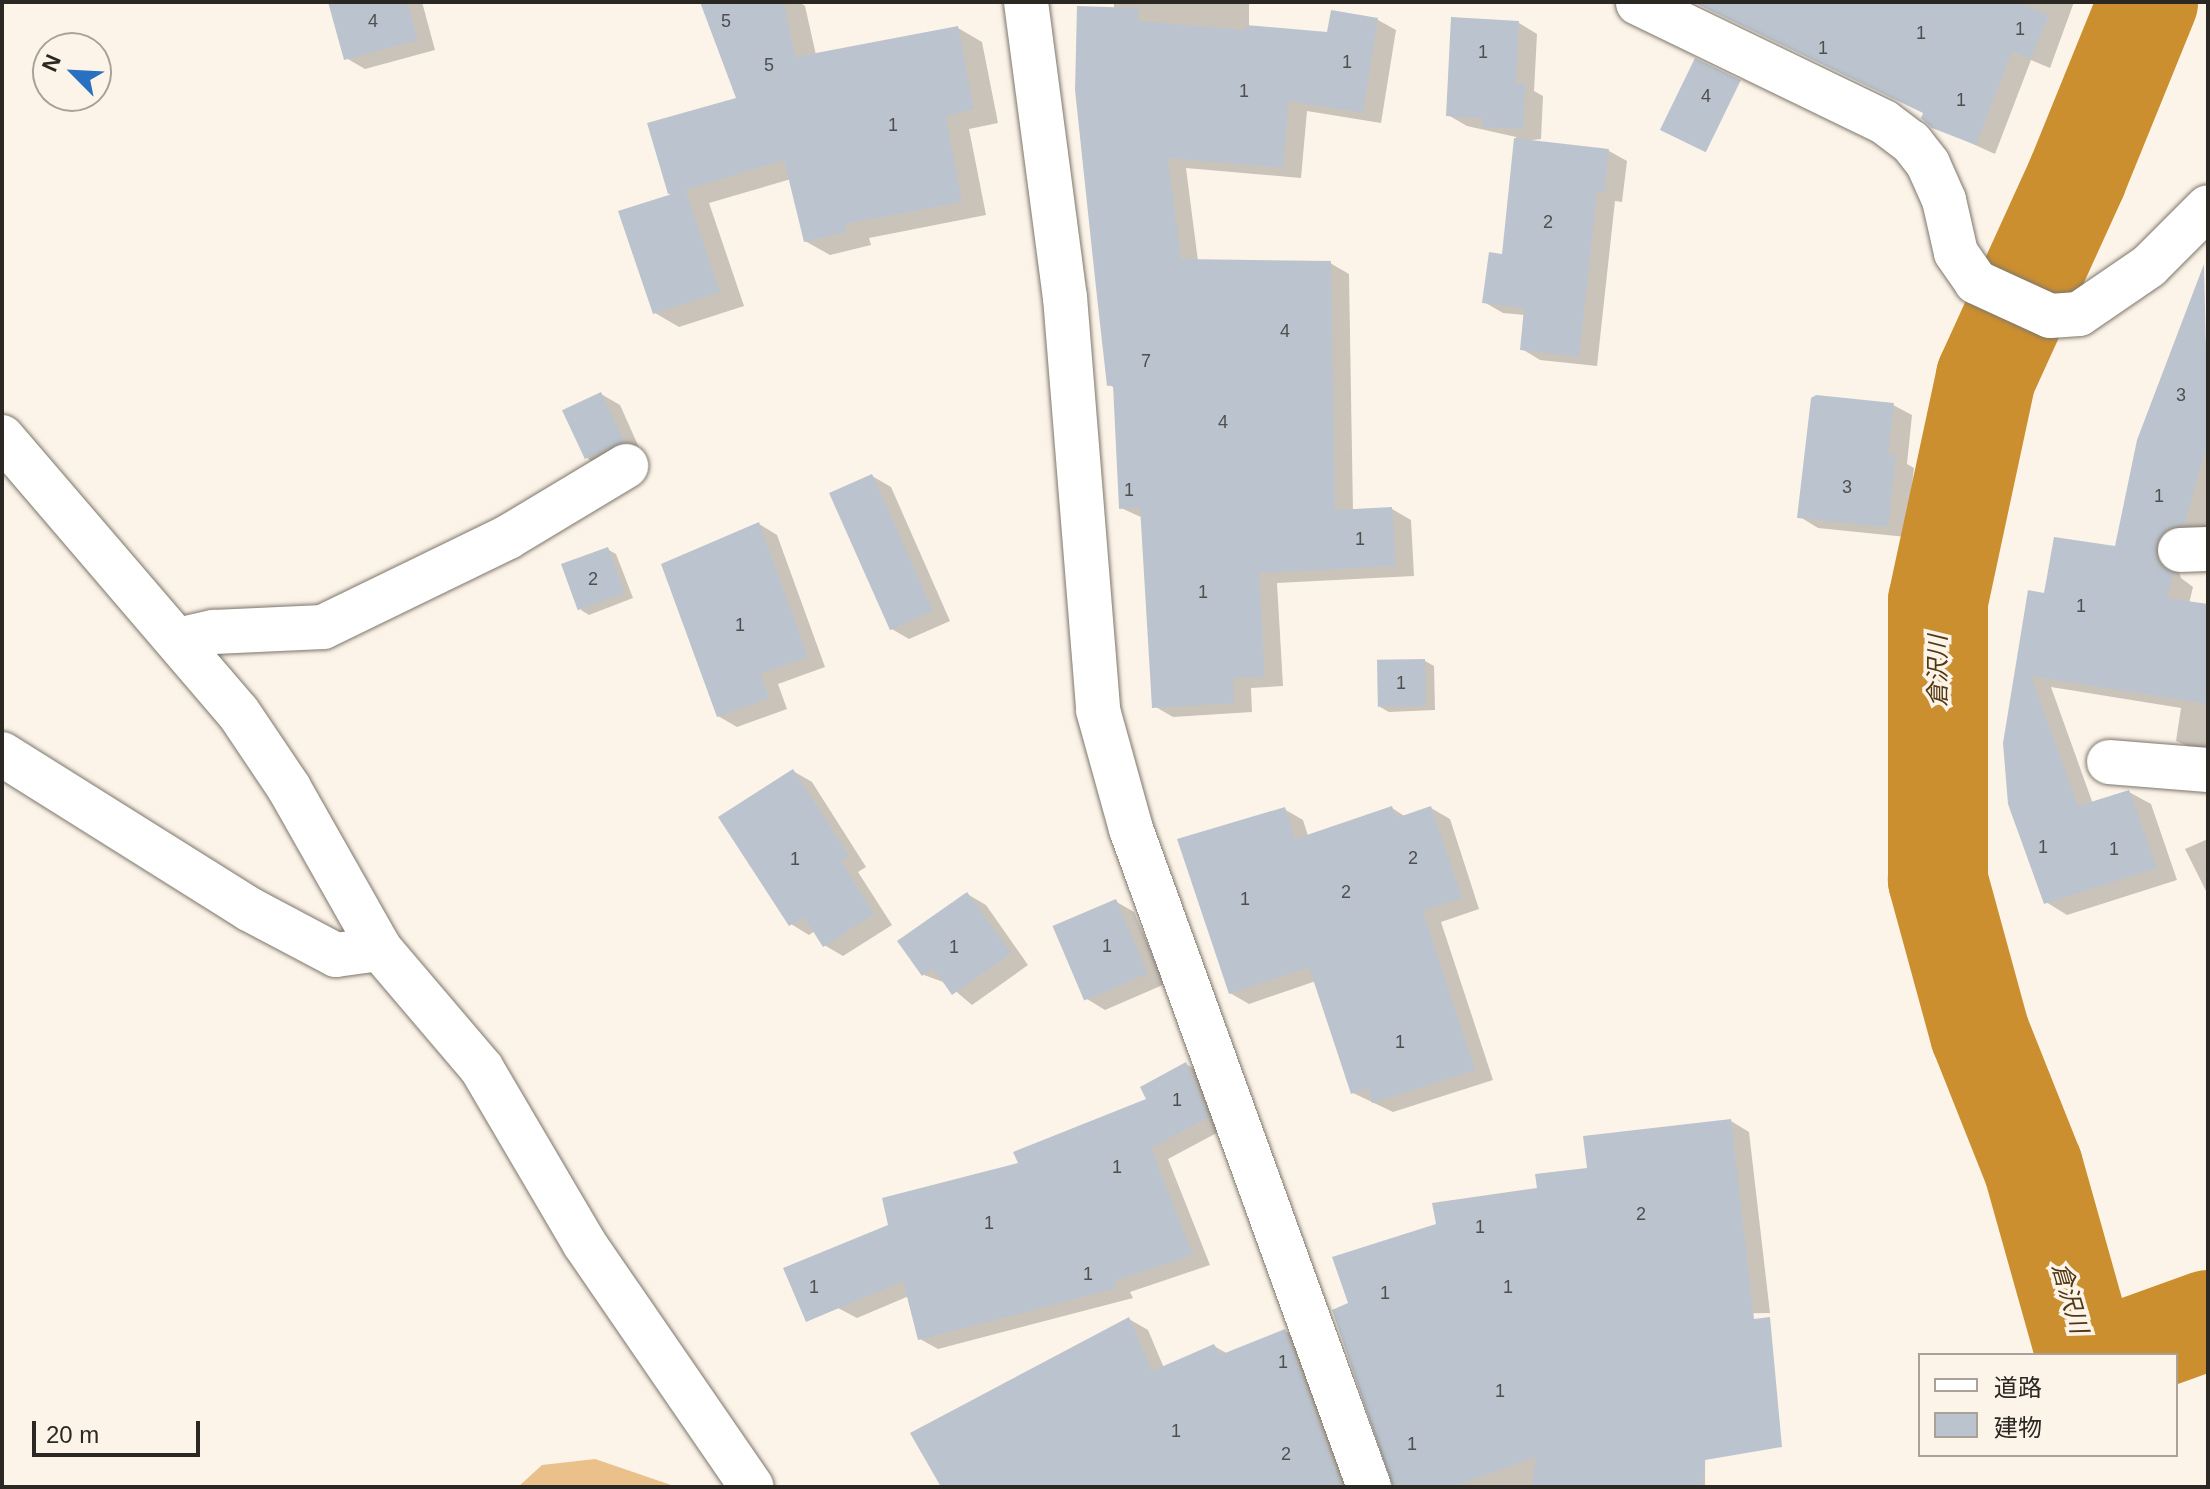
<!DOCTYPE html>
<meta charset="utf-8">
<style>
body{margin:0}
#map{position:relative;width:2210px;height:1489px;overflow:hidden;background:#fdf4e9;font-family:Helvetica,"Noto Sans JP",sans-serif}
div>[style]{position:absolute}
[style*='--x']{left:calc(var(--x)*1px);top:calc(var(--y)*1px);width:calc(var(--w)*1px);rotate:calc(var(--a)*1deg)}
.green>*{inset:0;background:#eac18a}
.shadow>*{inset:0;background:#0003}
.river>*{height:100px;margin:-50px;padding:0 50px;transform-origin:50px;border-radius:50px;background:#cb8f30}
.building>*{inset:0;background:#bbc4ce;transform-origin:0 0}
.roads{filter:drop-shadow(0 0 2px #7d766c) drop-shadow(0 0 2px #7d766c)}
.street>*{height:44px;margin:-22px;padding:0 22px;transform-origin:22px;border-radius:22px;background:#fff}
span{translate:-50% -50%;white-space:nowrap;text-align:center;line-height:1.15;-webkit-text-stroke:7px #fdf4e9;paint-order:stroke}
.number-label{font-size:18px;color:#4f4f4e}
.number-label span{-webkit-text-stroke-width:0}
.water-label{font-size:24px;color:#513812;font-style:italic}
.frame{position:absolute;inset:0;border:4px solid #2b2824;pointer-events:none}
.legend{position:absolute;left:1918px;top:1353px;width:260px;height:104px;box-sizing:border-box;background:#fdf4e9;border:2px solid #a9a29a;margin:0;padding:10px 14px;list-style:none;font-size:24px;color:#2b2824}
.legend li{display:flex;align-items:center;gap:16px;height:40px}
.legend b{width:40px;border:2px solid #a9a29a}
.north{position:absolute;left:32px;top:32px;width:80px;height:80px;box-sizing:border-box;background:#fdf4e9;border:2px solid #a9a29a;border-radius:50%;rotate:294deg;font-size:22px;font-weight:700;line-height:32px;text-align:center;color:#2b2824}
.north::after{content:'';display:block;margin:auto;width:28px;height:36px;background:#2970c1;clip-path:polygon(50% 0,100% 100%,50% 72%,0 100%)}
.scale{position:absolute;left:32px;top:1421px;width:168px;height:36px;box-sizing:border-box;border:4px solid #2b2824;border-top:0;padding-left:10px;font-size:24px;line-height:28px;white-space:nowrap;color:#2b2824;-webkit-text-stroke:6px #fdf4e9;paint-order:stroke}
</style>
<div id="map">
<div class="green">
<div style="clip-path:polygon(595px 1459px,677px 1487px,518px 1487px,542px 1465px)"></div>
</div>
<div class="shadow">
<div style="clip-path:polygon(330px 2px,422px 2px,435px 50px,365px 69px,346px 58px)"></div>
<div style="clip-path:polygon(702px 2px,799px 2px,805px 6px,816px 55px,958px 28px,982px 42px,998px 123px,969px 129px,986px 215px,869px 238px,871px 245px,830px 255px,805px 241px,791px 179px,709px 203px,744px 306px,679px 327px,655px 313px,670px 193px,738px 100px)"></div>
<div style="clip-path:polygon(1114px 2px,1249px 2px,1249px 27px,1329px 34px,1333px 12px,1378px 20px,1396px 30px,1381px 123px,1307px 111px,1301px 178px,1186px 168px,1198px 261px,1330px 263px,1349px 274px,1353px 512px,1392px 509px,1411px 520px,1414px 576px,1277px 583px,1283px 686px,1251px 688px,1252px 712px,1173px 717px,1154px 706px,1143px 518px,1121px 508px,1115px 388px,1109px 385px)"></div>
<div style="clip-path:polygon(1759px 2px,2074px 2px,2050px 68px,2031px 60px,1995px 154px,1933px 126px,1925px 114px)"></div>
<div style="clip-path:polygon(1519px 23px,1537px 34px,1534px 91px,1543px 96px,1541px 139px,1524px 141px,1609px 151px,1627px 161px,1622px 202px,1615px 201px,1597px 366px,1540px 360px,1522px 349px,1525px 315px,1503px 313px,1484px 302px,1504px 256px,1516px 137px,1467px 126px,1448px 115px)"></div>
<div style="clip-path:polygon(2208px 335px,2208px 526px,2206px 536px,2176px 563px,2181px 578px,2193px 587px,2189px 604px,2208px 606px,2208px 755px,2176px 741px,2181px 708px,2051px 687px,2093px 804px,2129px 792px,2151px 804px,2177px 880px,2067px 915px,2046px 902px,2005px 743px,2046px 595px,2116px 548px)"></div>
<div style="clip-path:polygon(601px 394px,620px 405px,641px 452px,606px 470px,588px 459px)"></div>
<div style="clip-path:polygon(1893px 405px,1912px 415px,1907px 464px,1914px 468px,1906px 537px,1818px 528px,1800px 517px)"></div>
<div style="clip-path:polygon(872px 476px,891px 487px,950px 621px,909px 639px,890px 628px)"></div>
<div style="clip-path:polygon(759px 524px,777px 535px,825px 667px,778px 684px,787px 709px,737px 727px,718px 716px)"></div>
<div style="clip-path:polygon(607px 549px,616px 554px,633px 598px,589px 615px,581px 610px)"></div>
<div style="clip-path:polygon(1425px 661px,1434px 666px,1435px 710px,1389px 712px,1380px 707px)"></div>
<div style="clip-path:polygon(793px 771px,812px 782px,866px 867px,858px 872px,892px 925px,843px 956px,824px 945px,815px 931px,809px 935px,791px 924px)"></div>
<div style="clip-path:polygon(1392px 808px,1406px 817px,1431px 808px,1450px 819px,1479px 909px,1441px 922px,1493px 1080px,1393px 1112px,1353px 1093px,1316px 981px,1249px 1004px,1230px 993px,1284px 809px,1303px 820px,1308px 836px)"></div>
<div style="clip-path:polygon(2208px 839px,2208px 895px,2185px 849px)"></div>
<div style="clip-path:polygon(967px 894px,986px 905px,1028px 965px,972px 1005px,946px 983px,924px 975px)"></div>
<div style="clip-path:polygon(1115px 901px,1134px 912px,1165px 984px,1105px 1010px,1087px 999px)"></div>
<div style="clip-path:polygon(1186px 1064px,1204px 1075px,1226px 1128px,1168px 1159px,1210px 1265px,1130px 1292px,1133px 1298px,938px 1349px,920px 1339px,909px 1296px,857px 1318px,838px 1308px,891px 1226px,1148px 1100px)"></div>
<div style="clip-path:polygon(1731px 1121px,1749px 1132px,1770px 1313px,1706px 1314px,1705px 1487px,1395px 1487px,1351px 1304px,1539px 1189px)"></div>
<div style="clip-path:polygon(1129px 1319px,1148px 1330px,1164px 1368px,1214px 1346px,1228px 1354px,1285px 1331px,1304px 1342px,1356px 1487px,944px 1487px)"></div>
</div>
<div class="river">
<div style="--x:2086;--y:1355;--w:195;--a:-105.7"></div>
<div style="--x:2033;--y:1167;--w:143;--a:-111.7"></div>
<div style="--x:1980;--y:1034;--w:160;--a:-105.3"></div>
<div style="--x:1938;--y:880;--w:279;--a:-90"></div>
<div style="--x:1938;--y:601;--w:229;--a:-77.9"></div>
<div style="--x:1986;--y:377;--w:220;--a:-65.5"></div>
<div style="--x:2077;--y:177;--w:189;--a:-67.9"></div>
<div style="--x:2111;--y:1355;--w:103;--a:-19.8"></div>
</div>
<div class="building">
<div style="clip-path:polygon(328px 2px,407px 2px,418px 40px,344px 60px)"></div>
<div style="clip-path:polygon(700px 2px,784px 2px,795px 57px,958px 26px,974px 109px,946px 116px,962px 202px,845px 224px,847px 232px,804px 242px,784px 160px,685px 190px,720px 292px,653px 314px,618px 211px,675px 193px,668px 194px,647px 123px,736px 98px)"></div>
<div style="clip-path:polygon(1693px 2px,2018px 2px,2049px 16px,2030px 59px,2012px 51px,1976px 145px,1932px 128px,1921px 118px,1923px 113px)"></div>
<div style="clip-path:polygon(1077px 6px,1139px 8px,1138px 21px,1245px 30px,1246px 25px,1327px 32px,1331px 10px,1378px 18px,1363px 113px,1289px 101px,1283px 168px,1168px 158px,1181px 259px,1331px 261px,1335px 510px,1392px 507px,1396px 566px,1259px 573px,1265px 677px,1233px 678px,1234px 703px,1152px 708px,1140px 507px,1119px 509px,1113px 385px,1107px 386px,1096px 288px,1075px 90px)"></div>
<div style="clip-path:polygon(1451px 17px,1519px 21px,1516px 83px,1525px 83px,1523px 129px,1482px 127px,1482px 118px,1446px 116px)"></div>
<div style="left:1695px;top:58px;width:51px;height:80px;rotate:26deg"></div>
<div style="clip-path:polygon(1514px 138px,1609px 149px,1604px 193px,1597px 192px,1579px 357px,1520px 350px,1524px 308px,1482px 303px,1489px 252px,1502px 254px)"></div>
<div style="clip-path:polygon(2204px 264px,2208px 442px,2184px 525px,2166px 529px,2155px 550px,2159px 564px,2173px 573px,2167px 598px,2208px 604px,2208px 704px,2031px 676px,2078px 806px,2129px 790px,2157px 868px,2044px 904px,2008px 804px,2003px 743px,2028px 590px,2044px 593px,2054px 537px,2115px 546px,2137px 440px)"></div>
<div style="left:601px;top:392px;width:54px;height:43px;rotate:65deg"></div>
<div style="clip-path:polygon(1816px 395px,1894px 403px,1888px 454px,1896px 455px,1888px 527px,1797px 518px,1811px 398px)"></div>
<div style="left:872px;top:474px;width:150px;height:47px;rotate:66deg"></div>
<div style="clip-path:polygon(759px 522px,808px 657px,760px 674px,769px 698px,717px 717px,661px 564px)"></div>
<div style="left:608px;top:547px;width:49px;height:50px;rotate:70deg"></div>
<div style="left:1425px;top:659px;width:47px;height:48px;rotate:89deg"></div>
<div style="clip-path:polygon(793px 769px,849px 856px,841px 861px,874px 914px,823px 947px,804px 917px,789px 926px,718px 817px)"></div>
<div style="clip-path:polygon(1392px 806px,1396px 818px,1431px 806px,1462px 898px,1423px 911px,1475px 1070px,1372px 1103px,1368px 1088px,1351px 1094px,1309px 967px,1229px 994px,1177px 839px,1285px 807px,1295px 839px)"></div>
<div style="clip-path:polygon(967px 892px,1011px 953px,952px 995px,933px 968px,922px 976px,897px 941px)"></div>
<div style="left:1116px;top:899px;width:81px;height:69px;rotate:67deg"></div>
<div style="clip-path:polygon(1186px 1062px,1209px 1117px,1151px 1148px,1193px 1255px,1114px 1281px,1117px 1288px,918px 1340px,903px 1281px,806px 1322px,783px 1268px,888px 1225px,882px 1198px,1018px 1163px,1013px 1152px,1146px 1099px,1140px 1087px)"></div>
<div style="clip-path:polygon(1731px 1119px,1754px 1319px,1770px 1317px,1782px 1447px,1705px 1460px,1703px 1487px,1532px 1487px,1536px 1457px,1452px 1487px,1393px 1487px,1332px 1310px,1348px 1303px,1332px 1257px,1436px 1224px,1432px 1203px,1537px 1188px,1535px 1174px,1587px 1168px,1583px 1136px)"></div>
<div style="clip-path:polygon(1129px 1317px,1152px 1371px,1214px 1344px,1220px 1355px,1285px 1329px,1342px 1487px,941px 1487px,910px 1433px)"></div>
</div>
<div class="roads">
<div class="street">
<div style="--x:1026;--y:2;--w:298;--a:82.5"></div>
<div style="--x:1065;--y:297;--w:414;--a:85.4"></div>
<div style="--x:1098;--y:710;--w:123;--a:74.5"></div>
<div style="--x:1131;--y:829;--w:700;--a:70.11"></div>
<div style="--x:1638;--y:3;--w:273;--a:25.8"></div>
<div style="--x:1884;--y:122;--w:34;--a:37"></div>
<div style="--x:1911;--y:142;--w:28;--a:52"></div>
<div style="--x:1928;--y:164;--w:39;--a:66"></div>
<div style="--x:1944;--y:200;--w:54;--a:77.2"></div>
<div style="--x:1956;--y:253;--w:35;--a:55"></div>
<div style="--x:1976;--y:282;--w:81;--a:24.7"></div>
<div style="--x:2050;--y:316;--w:29;--a:-4"></div>
<div style="--x:2079;--y:314;--w:85;--a:-34.4"></div>
<div style="--x:2149;--y:266;--w:83;--a:-45"></div>
<div style="--x:2;--y:437;--w:362;--a:49.4"></div>
<div style="--x:238;--y:712;--w:92;--a:56.1"></div>
<div style="--x:289;--y:788;--w:185;--a:60.5"></div>
<div style="--x:380;--y:949;--w:157;--a:49.6"></div>
<div style="--x:482;--y:1069;--w:202;--a:59.6"></div>
<div style="--x:584;--y:1243;--w:296;--a:55.5"></div>
<div style="--x:2180;--y:550;--w:28;--a:-2"></div>
<div style="--x:178;--y:640;--w:37;--a:-13"></div>
<div style="--x:214;--y:632;--w:109;--a:-2.6"></div>
<div style="--x:323;--y:627;--w:206;--a:-25.9"></div>
<div style="--x:508;--y:537;--w:138;--a:-31"></div>
<div style="--x:2;--y:754;--w:292;--a:32.1"></div>
<div style="--x:249;--y:909;--w:98;--a:27.9"></div>
<div style="--x:336;--y:955;--w:44;--a:-7.8"></div>
<div style="--x:2109;--y:762;--w:99;--a:4.6"></div>
</div>
</div>
<div class="number-label">
<span style="left:373px;top:21px">4</span>
<span style="left:726px;top:21px">5</span>
<span style="left:2020px;top:29px">1</span>
<span style="left:1921px;top:33px">1</span>
<span style="left:1823px;top:48px">1</span>
<span style="left:1483px;top:52px">1</span>
<span style="left:1347px;top:62px">1</span>
<span style="left:769px;top:65px">5</span>
<span style="left:1244px;top:91px">1</span>
<span style="left:1706px;top:96px">4</span>
<span style="left:1961px;top:100px">1</span>
<span style="left:893px;top:125px">1</span>
<span style="left:1548px;top:222px">2</span>
<span style="left:1285px;top:331px">4</span>
<span style="left:1146px;top:361px">7</span>
<span style="left:2181px;top:395px">3</span>
<span style="left:1223px;top:422px">4</span>
<span style="left:1847px;top:487px">3</span>
<span style="left:1129px;top:490px">1</span>
<span style="left:2159px;top:496px">1</span>
<span style="left:1360px;top:539px">1</span>
<span style="left:593px;top:579px">2</span>
<span style="left:1203px;top:592px">1</span>
<span style="left:2081px;top:606px">1</span>
<span style="left:740px;top:625px">1</span>
<span style="left:1401px;top:683px">1</span>
<span style="left:2043px;top:847px">1</span>
<span style="left:2114px;top:849px">1</span>
<span style="left:1413px;top:858px">2</span>
<span style="left:795px;top:859px">1</span>
<span style="left:1346px;top:892px">2</span>
<span style="left:1245px;top:899px">1</span>
<span style="left:1107px;top:946px">1</span>
<span style="left:954px;top:947px">1</span>
<span style="left:1400px;top:1042px">1</span>
<span style="left:1177px;top:1100px">1</span>
<span style="left:1117px;top:1167px">1</span>
<span style="left:1641px;top:1214px">2</span>
<span style="left:989px;top:1223px">1</span>
<span style="left:1480px;top:1227px">1</span>
<span style="left:1088px;top:1274px">1</span>
<span style="left:814px;top:1287px">1</span>
<span style="left:1508px;top:1287px">1</span>
<span style="left:1385px;top:1293px">1</span>
<span style="left:1283px;top:1362px">1</span>
<span style="left:1500px;top:1391px">1</span>
<span style="left:1176px;top:1431px">1</span>
<span style="left:1412px;top:1444px">1</span>
<span style="left:1286px;top:1454px">2</span>
</div>
<div class="water-label">
<span style="left:1938px;top:671px;rotate:-90deg">倉沢川</span>
<span style="left:2070px;top:1298px;rotate:74deg">倉沢川</span>
</div>
<div class="frame"></div>
<ul class="legend">
<li><b style="height:10px;background:#fff"></b>道路</li>
<li><b style="height:22px;background:#bbc4ce"></b>建物</li>
</ul>
<div class="north">N</div>
<div class="scale">20 m</div>
</div>
